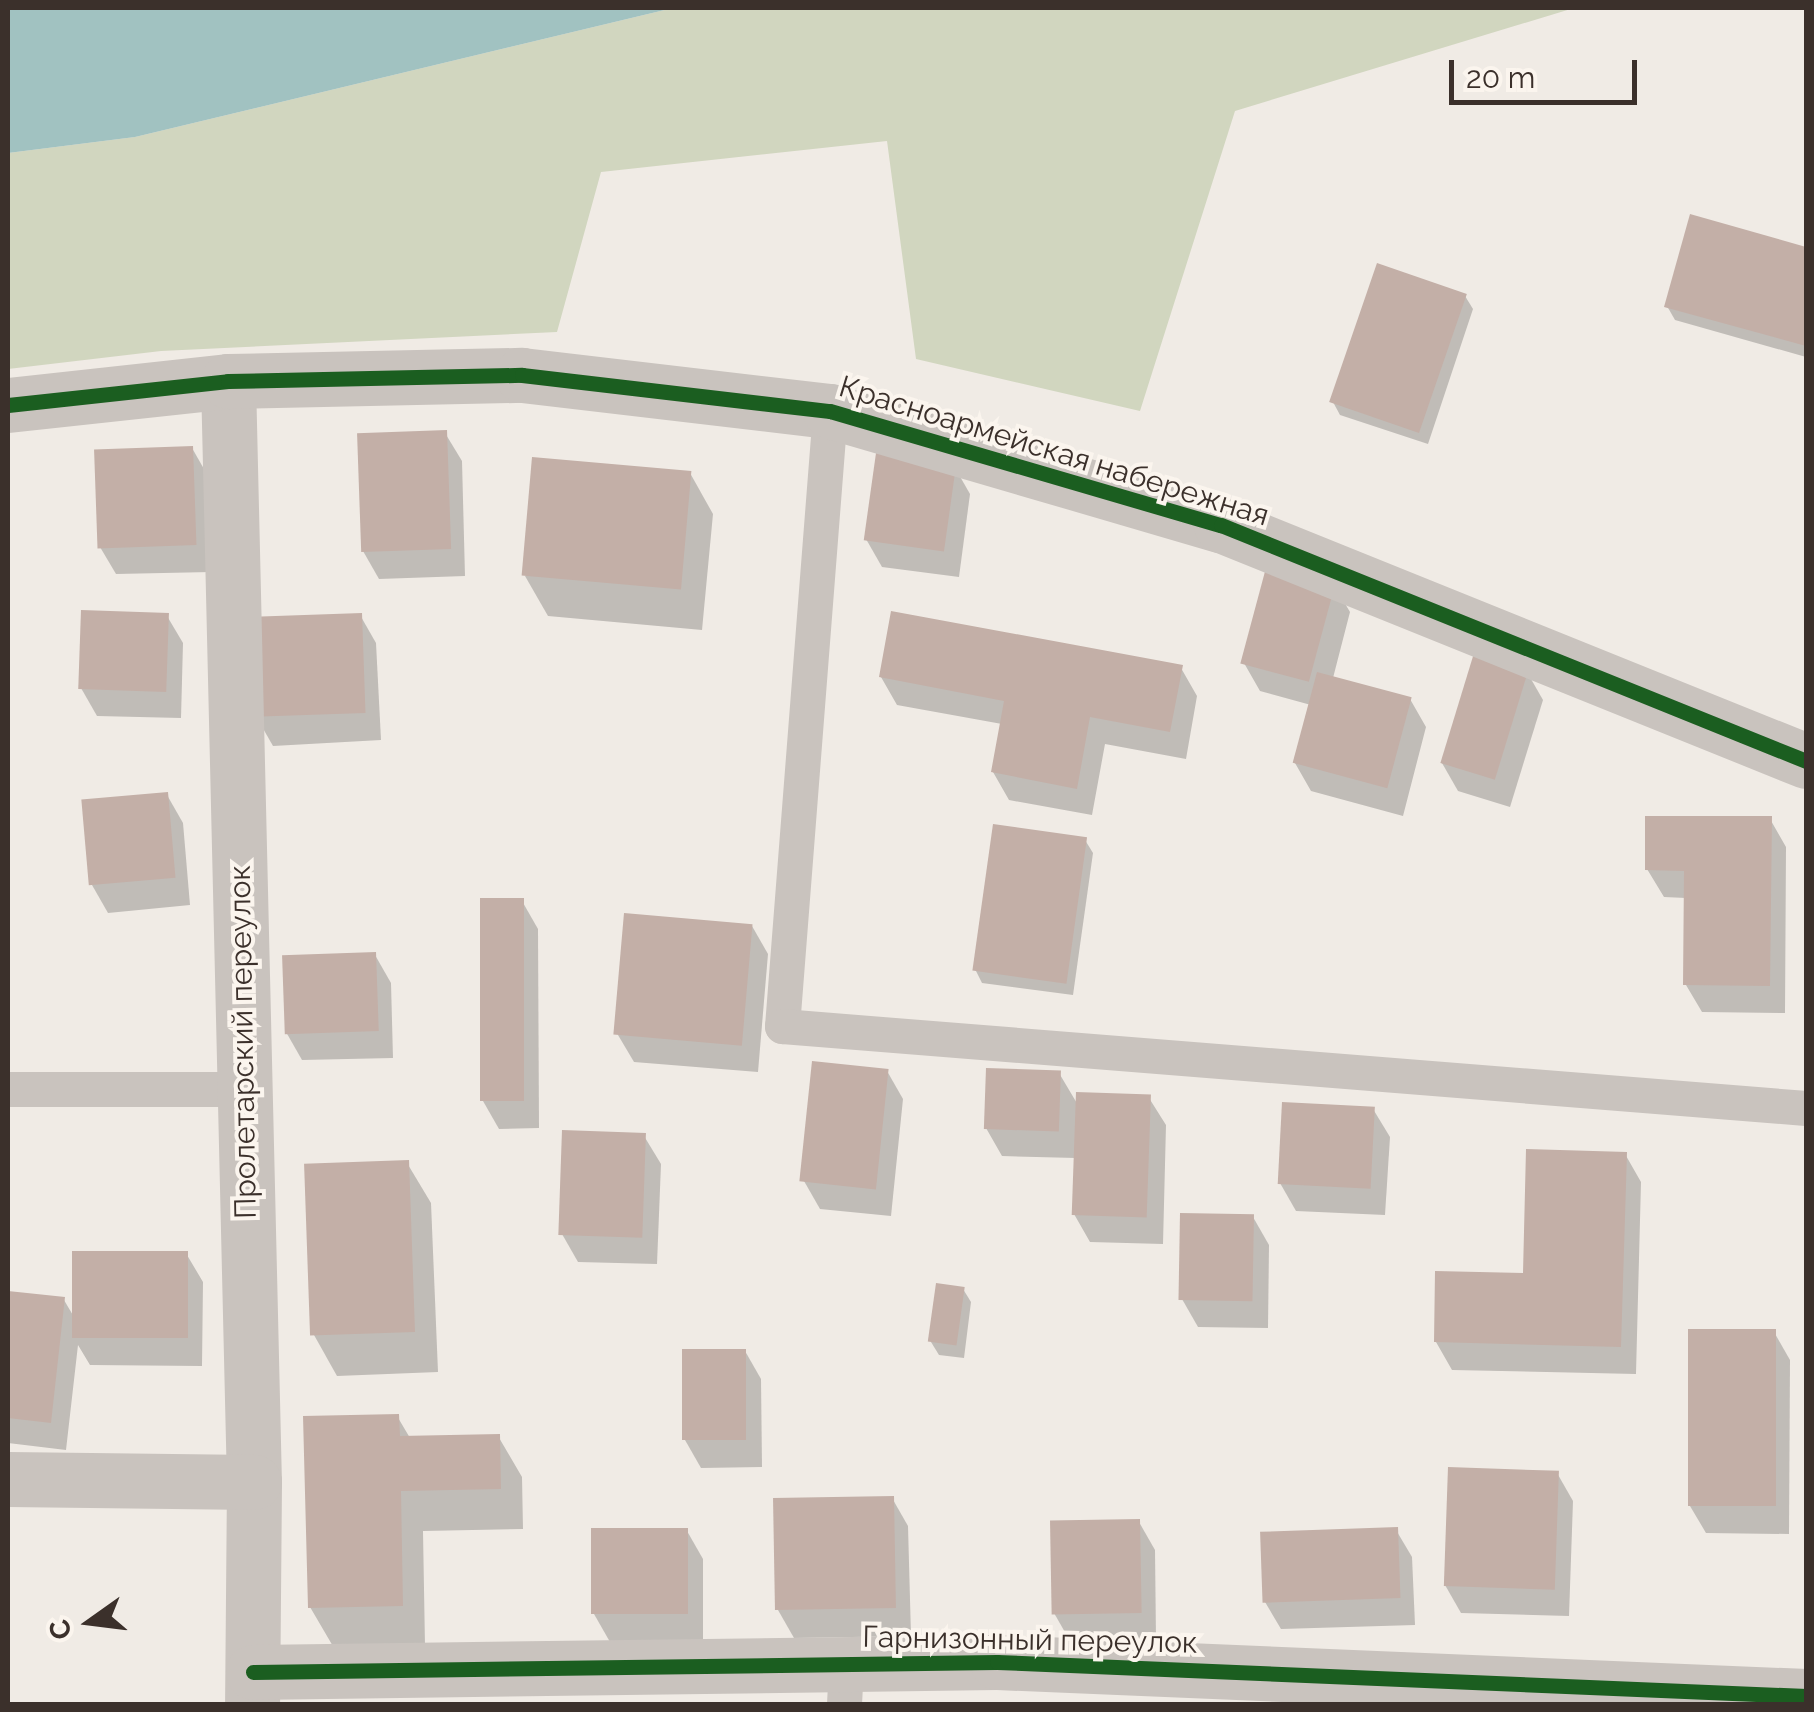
<!DOCTYPE html>
<meta charset="utf-8">
<style>
body{margin:0}
#map{position:relative;width:1814px;height:1712px;overflow:hidden;background:#f0ebe5;font-family:Raleway,sans-serif}
div>[style]{position:absolute}
[style*='--x']{left:calc(var(--x)*1px);top:calc(var(--y)*1px);width:calc(var(--w)*1px);rotate:calc(var(--a)*1deg)}
.green>*{inset:0;background:#d1d6bf}
.water>*{inset:0;background:#a1c2c1}
.shadow>*{inset:0;background:#0003}
.building>*{inset:0;background:#c3afa7;transform-origin:0 0}
.lane>*{height:35px;margin:-17.5px;padding:0 17.5px;transform-origin:17.5px;border-radius:17.5px;background:#c9c3be}
.street>*{height:55px;margin:-27.5px;padding:0 27.5px;transform-origin:27.5px;border-radius:27.5px;background:#c9c3be}
.cycleway>*{height:15px;margin:-7.5px;padding:0 7.5px;transform-origin:7.5px;border-radius:7.5px;background:#1b5e20}
span{translate:-50% -50%;white-space:nowrap;text-align:center;line-height:1.15;-webkit-text-stroke:8px #fbf5ee;paint-order:stroke}
.street-label{font-size:30px;color:#3b302b}
.frame{position:absolute;inset:0;border:10px solid #3b302b;pointer-events:none}
.north{position:absolute;left:40px;top:1572px;width:100px;height:100px;-webkit-text-stroke:8px #fbf5ee;paint-order:stroke;rotate:256deg;font-size:28px;font-weight:700;line-height:40px;text-align:center;color:#3b302b}
.north::after{content:'';display:block;margin:auto;width:35px;height:45px;background:#3b302b;clip-path:polygon(50% 0,100% 100%,50% 72%,0 100%)}
.scale{position:absolute;left:1449px;top:60px;width:188px;height:45px;box-sizing:border-box;border:5px solid #3b302b;border-top:0;padding-left:12px;font-size:30px;line-height:35px;white-space:nowrap;color:#3b302b;-webkit-text-stroke:8px #fbf5ee;paint-order:stroke}
</style>
<div id="map">
<div class="green">
<div style="clip-path:polygon(673px 8px,1574px 8px,1235px 111px,1140px 411px,916px 359px,887px 141px,601px 172px,557px 332px,161px 351px,8px 369px,8px 153px,135px 137px)"></div>
</div>
<div class="water">
<div style="clip-path:polygon(8px 8px,673px 8px,135px 137px,8px 153px)"></div>
</div>
<div class="shadow">
<div style="clip-path:polygon(1691px 217px,1806px 250px,1806px 357px,1675px 320px,1667px 306px)"></div>
<div style="clip-path:polygon(1465px 296px,1473px 309px,1428px 444px,1340px 415px,1333px 402px)"></div>
<div style="clip-path:polygon(445px 433px,462px 461px,465px 576px,379px 579px,363px 551px)"></div>
<div style="clip-path:polygon(192px 448px,208px 476px,211px 572px,116px 574px,100px 547px)"></div>
<div style="clip-path:polygon(954px 466px,970px 494px,959px 577px,882px 567px,866px 539px)"></div>
<div style="clip-path:polygon(690px 473px,713px 514px,702px 630px,548px 616px,525px 576px)"></div>
<div style="clip-path:polygon(1334px 585px,1350px 612px,1333px 678px,1410px 699px,1426px 727px,1403px 816px,1311px 791px,1295px 763px,1311px 705px,1260px 691px,1244px 663px)"></div>
<div style="clip-path:polygon(360px 615px,376px 643px,381px 740px,273px 746px,257px 718px)"></div>
<div style="clip-path:polygon(167px 616px,183px 643px,181px 718px,97px 716px,81px 688px)"></div>
<div style="clip-path:polygon(1181px 668px,1197px 696px,1186px 759px,1105px 744px,1092px 815px,1009px 800px,993px 772px,1002px 724px,897px 705px,881px 677px)"></div>
<div style="clip-path:polygon(1527px 672px,1543px 700px,1510px 807px,1458px 791px,1442px 763px)"></div>
<div style="clip-path:polygon(167px 795px,183px 823px,190px 905px,108px 913px,92px 885px)"></div>
<div style="clip-path:polygon(1770px 819px,1786px 847px,1785px 1013px,1702px 1012px,1686px 985px,1686px 898px,1664px 897px,1647px 869px)"></div>
<div style="clip-path:polygon(1085px 840px,1093px 853px,1073px 995px,982px 983px,975px 969px)"></div>
<div style="clip-path:polygon(522px 901px,538px 929px,539px 1128px,499px 1129px,483px 1101px)"></div>
<div style="clip-path:polygon(752px 926px,768px 954px,758px 1072px,634px 1062px,618px 1035px)"></div>
<div style="clip-path:polygon(375px 955px,391px 983px,393px 1058px,302px 1060px,286px 1032px)"></div>
<div style="clip-path:polygon(887px 1071px,903px 1099px,891px 1216px,820px 1209px,804px 1181px)"></div>
<div style="clip-path:polygon(1059px 1073px,1078px 1105px,1149px 1098px,1166px 1125px,1163px 1244px,1090px 1242px,1074px 1214px,1076px 1158px,1002px 1156px,986px 1128px)"></div>
<div style="clip-path:polygon(1373px 1109px,1390px 1137px,1385px 1215px,1296px 1211px,1280px 1183px)"></div>
<div style="clip-path:polygon(644px 1136px,661px 1164px,657px 1264px,578px 1262px,562px 1234px)"></div>
<div style="clip-path:polygon(1625px 1154px,1641px 1182px,1636px 1374px,1452px 1370px,1436px 1342px,1526px 1275px)"></div>
<div style="clip-path:polygon(407px 1163px,431px 1203px,438px 1372px,337px 1376px,314px 1335px)"></div>
<div style="clip-path:polygon(1253px 1217px,1269px 1245px,1268px 1328px,1198px 1327px,1182px 1299px)"></div>
<div style="clip-path:polygon(187px 1255px,203px 1282px,202px 1366px,90px 1365px,78px 1345px,66px 1450px,8px 1443px,8px 1293px,64px 1300px,74px 1317px)"></div>
<div style="clip-path:polygon(963px 1289px,971px 1302px,964px 1358px,939px 1355px,931px 1342px)"></div>
<div style="clip-path:polygon(1774px 1332px,1790px 1360px,1789px 1534px,1706px 1533px,1690px 1506px)"></div>
<div style="clip-path:polygon(745px 1351px,761px 1379px,762px 1467px,701px 1468px,685px 1440px)"></div>
<div style="clip-path:polygon(397px 1416px,410px 1438px,498px 1436px,522px 1477px,523px 1529px,423px 1531px,425px 1646px,334px 1648px,310px 1607px)"></div>
<div style="clip-path:polygon(1557px 1473px,1573px 1501px,1569px 1616px,1461px 1613px,1445px 1585px)"></div>
<div style="clip-path:polygon(892px 1498px,908px 1526px,911px 1636px,794px 1638px,778px 1610px)"></div>
<div style="clip-path:polygon(1139px 1522px,1155px 1550px,1156px 1640px,1070px 1641px,1054px 1613px)"></div>
<div style="clip-path:polygon(1396px 1530px,1412px 1557px,1415px 1625px,1281px 1629px,1265px 1602px)"></div>
<div style="clip-path:polygon(687px 1531px,703px 1559px,703px 1641px,610px 1642px,594px 1614px)"></div>
</div>
<div class="building">
<div style="clip-path:polygon(1690px 214px,1806px 247px,1806px 346px,1664px 307px)"></div>
<div style="left:1377px;top:263px;width:95px;height:147px;rotate:19deg"></div>
<div style="left:447px;top:430px;width:119px;height:90px;rotate:88deg"></div>
<div style="left:193px;top:446px;width:99px;height:99px;rotate:88deg"></div>
<div style="left:876px;top:453px;width:81px;height:88px;rotate:8deg"></div>
<div style="left:532px;top:457px;width:160px;height:119px;rotate:5deg"></div>
<div style="left:1267px;top:564px;width:71px;height:103px;rotate:15deg"></div>
<div style="left:81px;top:610px;width:88px;height:79px;rotate:2deg"></div>
<div style="clip-path:polygon(891px 611px,1183px 665px,1170px 732px,1090px 717px,1077px 789px,991px 772px,1004px 701px,879px 677px)"></div>
<div style="left:362px;top:613px;width:100px;height:112px;rotate:88deg"></div>
<div style="left:1474px;top:653px;width:57px;height:115px;rotate:17deg"></div>
<div style="left:1317px;top:672px;width:98px;height:94px;rotate:15deg"></div>
<div style="left:168px;top:792px;width:86px;height:87px;rotate:85deg"></div>
<div style="clip-path:polygon(1645px 816px,1772px 816px,1770px 986px,1683px 985px,1684px 871px,1645px 870px)"></div>
<div style="left:993px;top:824px;width:95px;height:148px;rotate:8deg"></div>
<div style="left:524px;top:898px;width:203px;height:44px;rotate:90deg"></div>
<div style="left:624px;top:913px;width:129px;height:122px;rotate:5deg"></div>
<div style="left:376px;top:952px;width:79px;height:94px;rotate:88deg"></div>
<div style="left:812px;top:1061px;width:77px;height:121px;rotate:6deg"></div>
<div style="left:986px;top:1068px;width:75px;height:61px;rotate:2deg"></div>
<div style="left:1076px;top:1092px;width:75px;height:123px;rotate:2deg"></div>
<div style="left:1282px;top:1102px;width:93px;height:82px;rotate:3deg"></div>
<div style="left:562px;top:1130px;width:84px;height:105px;rotate:2deg"></div>
<div style="clip-path:polygon(1526px 1149px,1627px 1152px,1621px 1347px,1434px 1342px,1435px 1271px,1523px 1273px)"></div>
<div style="left:409px;top:1160px;width:172px;height:105px;rotate:88deg"></div>
<div style="left:1180px;top:1213px;width:74px;height:87px;rotate:1deg"></div>
<div style="left:72px;top:1251px;width:116px;height:87px"></div>
<div style="left:936px;top:1283px;width:29px;height:59px;rotate:8deg"></div>
<div style="clip-path:polygon(8px 1291px,65px 1297px,51px 1423px,8px 1418px)"></div>
<div style="left:1688px;top:1329px;width:88px;height:177px"></div>
<div style="left:682px;top:1349px;width:64px;height:91px"></div>
<div style="clip-path:polygon(399px 1414px,400px 1436px,500px 1434px,501px 1489px,401px 1491px,403px 1606px,308px 1608px,303px 1416px)"></div>
<div style="left:1448px;top:1467px;width:111px;height:119px;rotate:2deg"></div>
<div style="left:894px;top:1496px;width:112px;height:121px;rotate:89deg"></div>
<div style="left:1140px;top:1519px;width:94px;height:90px;rotate:89deg"></div>
<div style="left:1398px;top:1527px;width:71px;height:138px;rotate:88deg"></div>
<div style="left:688px;top:1528px;width:86px;height:97px;rotate:90deg"></div>
</div>
<div class="lane">
<div style="--x:830;--y:411;--w:617;--a:94.46"></div>
<div style="--x:782;--y:1026;--w:1027;--a:4.58"></div>
<div style="--x:8;--y:1089;--w:236;--a:0"></div>
<div style="--x:844;--y:1704;--w:40;--a:-87.1"></div>
</div>
<div class="street">
<div style="--x:228;--y:381;--w:1101;--a:88.65"></div>
<div style="--x:254;--y:1482;--w:222;--a:90.5"></div>
<div style="--x:8;--y:405;--w:221;--a:-6.2"></div>
<div style="--x:228;--y:381;--w:294;--a:-1.2"></div>
<div style="--x:522;--y:375;--w:310;--a:6.7"></div>
<div style="--x:830;--y:411;--w:407;--a:16.3"></div>
<div style="--x:1221;--y:525;--w:631;--a:21.97"></div>
<div style="--x:8;--y:1479;--w:246;--a:0.7"></div>
<div style="--x:253;--y:1672;--w:744;--a:-0.77"></div>
<div style="--x:997;--y:1662;--w:810;--a:2.41"></div>
</div>
<div class="cycleway">
<div style="--x:8;--y:405;--w:221;--a:-6.2"></div>
<div style="--x:228;--y:381;--w:294;--a:-1.2"></div>
<div style="--x:522;--y:375;--w:310;--a:6.7"></div>
<div style="--x:830;--y:411;--w:407;--a:16.3"></div>
<div style="--x:1221;--y:525;--w:631;--a:21.97"></div>
<div style="--x:253;--y:1672;--w:744;--a:-0.77"></div>
<div style="--x:997;--y:1662;--w:810;--a:2.41"></div>
</div>
<div class="street-label">
<span style="left:1054px;top:451px;rotate:17deg">Красноармейская набережная</span>
<span style="left:243px;top:1042px;rotate:-91deg">Пролетарский переулок</span>
<span style="left:1030px;top:1640px;rotate:1deg">Гарнизонный переулок</span>
</div>
<div class="frame"></div>
<div class="north">С</div>
<div class="scale">20 m</div>
</div>
